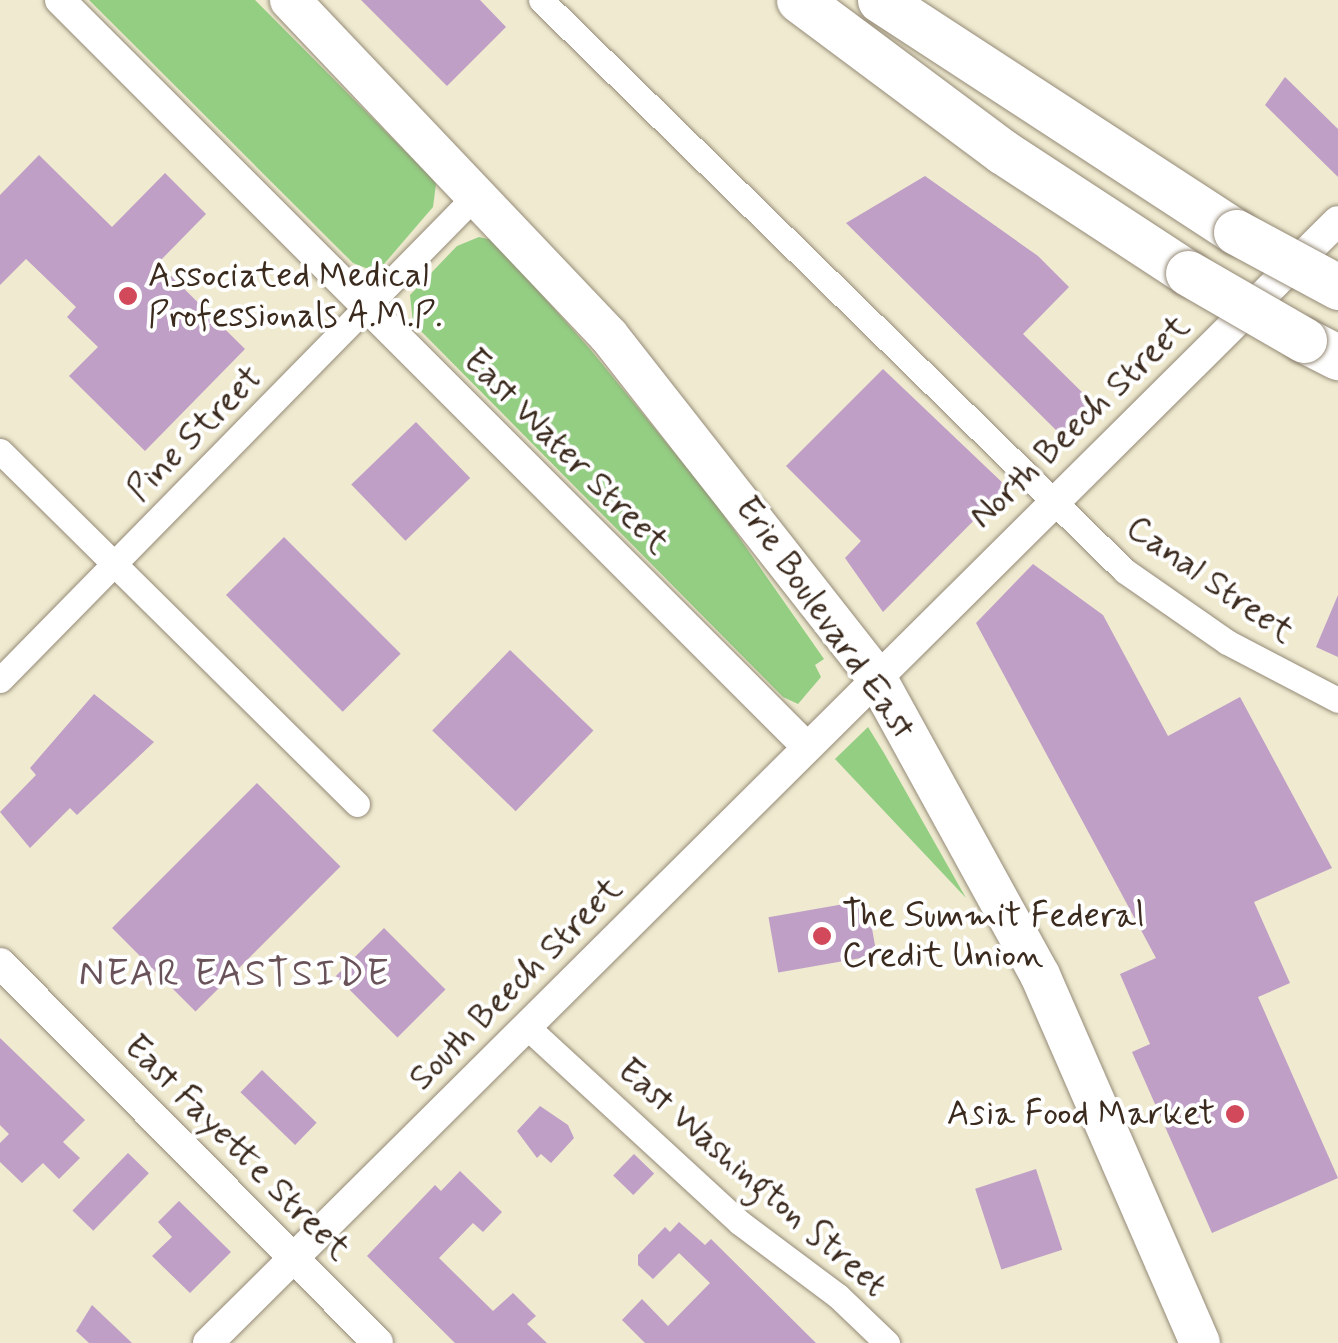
<!DOCTYPE html>
<style>
body{margin:0}
#map{position:relative;width:1338px;height:1343px;overflow:hidden;background:#efead0;font-family:Mynerve,sans-serif}
div>[style]{position:absolute}
[style*='--x']{left:calc(var(--x)*1px);top:calc(var(--y)*1px);width:calc(var(--w)*1px);rotate:calc(var(--a)*1deg)}
.green>*{inset:0;background:#93ce83}
.building>*{inset:0;background:#bf9fc6;transform-origin:0 0}
.roads{filter:drop-shadow(0 0 2px #958a77) drop-shadow(0 0 2px #958a77)}
.minor>*{height:25px;margin:-12.5px;padding:0 12.5px;transform-origin:12.5px;border-radius:12.5px;background:#fff}
.tertiary>*{height:30px;margin:-15px;padding:0 15px;transform-origin:15px;border-radius:15px;background:#fff}
.primary>*{height:40px;margin:-20px;padding:0 20px;transform-origin:20px;border-radius:20px;background:#fff}
.motorway>*{height:45px;margin:-22.5px;padding:0 22.5px;transform-origin:22.5px;border-radius:22.5px;background:#fff}
.bridges{filter:drop-shadow(0 0 2px #958a77) drop-shadow(0 0 2px #958a77)}
.motorway-bridge>*{height:45px;margin:-22.5px;padding:0 22.5px;transform-origin:22.5px;border-radius:22.5px;background:#fff}
.dots>*{width:28px;height:28px;translate:-50% -50%;box-sizing:border-box;border:5px solid #fff;border-radius:50%}
span{translate:-50% -50%;white-space:nowrap;text-align:center;line-height:1.15;-webkit-text-stroke:8px #fff;paint-order:stroke}
.poi-label{font-size:35px;color:#3b2a1e}
.left{translate:0 -50%;text-align:left}
.right{translate:-100% -50%;text-align:right}
.street-label{font-size:35px;color:#3b2a1e}
.neighbourhood-label{font-size:38px;color:#695359;letter-spacing:2.5px}
</style>
<div id="map">
<div class="green">
<div style="clip-path:polygon(89px 0,255px 0,429px 175px,436px 184px,433px 207px,384px 264px,371px 270px,353px 263px)"></div>
<div style="clip-path:polygon(479px 237px,493px 240px,590px 349px,713px 500px,824px 659px,815px 665px,821px 677px,798px 704px,783px 697px,413px 323px,410px 295px,457px 246px)"></div>
<div style="clip-path:polygon(868px 727px,884px 753px,966px 898px,835px 759px)"></div>
</div>
<div class="building">
<div style="clip-path:polygon(361px 0,480px 0,506px 27px,447px 86px)"></div>
<div style="clip-path:polygon(1285px 77px,1338px 129px,1338px 177px,1265px 105px)"></div>
<div style="clip-path:polygon(39px 155px,112px 227px,165px 173px,206px 214px,158px 263px,245px 349px,145px 451px,69px 376px,98px 347px,67px 317px,76px 307px,26px 259px,0 285px,0 195px)"></div>
<div style="clip-path:polygon(925px 176px,1038px 256px,1069px 287px,1023px 334px,1092px 402px,1060px 434px,846px 223px)"></div>
<div style="clip-path:polygon(883px 369px,1007px 487px,883px 612px,845px 558px,861px 541px,786px 466px)"></div>
<div style="left:416px;top:422px;width:78px;height:90px;rotate:46deg"></div>
<div style="left:284px;top:537px;width:165px;height:82px;rotate:45deg"></div>
<div style="clip-path:polygon(1033px 564px,1103px 615px,1168px 736px,1240px 697px,1332px 868px,1254px 902px,1290px 983px,1258px 997px,1338px 1178px,1212px 1233px,1132px 1052px,1150px 1044px,1120px 974px,1156px 958px,976px 623px)"></div>
<div style="clip-path:polygon(1338px 595px,1338px 657px,1316px 647px)"></div>
<div style="left:510px;top:650px;width:116px;height:112px;rotate:44deg"></div>
<div style="clip-path:polygon(94px 694px,154px 742px,77px 815px,70px 808px,30px 848px,0 812px,36px 775px,30px 768px)"></div>
<div style="left:257px;top:783px;width:118px;height:205px;rotate:45deg"></div>
<div style="left:867px;top:900px;width:56px;height:100px;rotate:80deg"></div>
<div style="left:384px;top:928px;width:87px;height:68px;rotate:45deg"></div>
<div style="clip-path:polygon(0 1038px,85px 1120px,63px 1142px,80px 1158px,59px 1179px,43px 1163px,22px 1183px,0 1162px,0 1143px,9px 1134px,0 1125px)"></div>
<div style="left:262px;top:1070px;width:76px;height:31px;rotate:44deg"></div>
<div style="clip-path:polygon(540px 1106px,568px 1125px,574px 1138px,551px 1163px,541px 1154px,537px 1158px,517px 1131px)"></div>
<div style="left:128px;top:1153px;width:29px;height:80px;rotate:44deg"></div>
<div style="left:634px;top:1154px;width:28px;height:30px;rotate:44deg"></div>
<div style="left:1036px;top:1169px;width:85px;height:64px;rotate:72deg"></div>
<div style="clip-path:polygon(460px 1171px,502px 1212px,483px 1232px,473px 1223px,439px 1258px,493px 1311px,513px 1293px,536px 1316px,527px 1324px,547px 1343px,455px 1343px,367px 1256px,435px 1185px,441px 1191px)"></div>
<div style="clip-path:polygon(179px 1201px,231px 1252px,190px 1293px,152px 1256px,172px 1237px,158px 1222px)"></div>
<div style="clip-path:polygon(679px 1222px,705px 1245px,711px 1239px,816px 1343px,645px 1343px,622px 1320px,642px 1299px,668px 1326px,710px 1283px,679px 1253px,653px 1279px,638px 1265px,638px 1255px,665px 1227px,670px 1232px)"></div>
<div style="clip-path:polygon(92px 1305px,132px 1343px,89px 1343px,76px 1331px)"></div>
</div>
<div class="roads">
<div class="minor">
<div style="--x:541;--y:0;--w:817;--a:44.36"></div>
<div style="--x:1125;--y:571;--w:124;--a:34.8"></div>
<div style="--x:1227;--y:642;--w:125;--a:27.6"></div>
<div style="--x:0;--y:451;--w:502;--a:44.68"></div>
<div style="--x:0;--y:680;--w:682;--a:-45.53"></div>
<div style="--x:526;--y:1026;--w:289;--a:42.6"></div>
<div style="--x:739;--y:1222;--w:124;--a:36.8"></div>
<div style="--x:838;--y:1296;--w:68;--a:43.8"></div>
</div>
<div class="tertiary">
<div style="--x:60;--y:0;--w:1055;--a:45"></div>
<div style="--x:0;--y:963;--w:536;--a:45.15"></div>
<div style="--x:208;--y:1343;--w:1592;--a:-44.8"></div>
</div>
<div class="primary">
<div style="--x:290;--y:0;--w:463;--a:46.5"></div>
<div style="--x:609;--y:336;--w:433;--a:51.9"></div>
<div style="--x:876;--y:677;--w:340;--a:61.2"></div>
<div style="--x:1040;--y:975;--w:401;--a:66.5"></div>
</div>
<div class="motorway">
<div style="--x:799;--y:0;--w:254;--a:36.7"></div>
<div style="--x:1003;--y:152;--w:221;--a:33.2"></div>
<div style="--x:880;--y:0;--w:425;--a:33.1"></div>
<div style="--x:1304;--y:340;--w:38;--a:27"></div>
</div>
</div>
<div class="bridges">
<div class="motorway-bridge">
<div style="--x:1236;--y:232;--w:116;--a:28.3"></div>
<div style="--x:1188;--y:273;--w:134;--a:30"></div>
</div>
</div>
<div class="dots">
<div style="left:128px;top:296px;background:#d1495b"></div>
<div style="left:822px;top:936px;background:#d1495b"></div>
<div style="left:1235px;top:1114px;background:#d1495b"></div>
</div>
<div class="poi-label">
<span class="left" style="left:148px;top:296px">Associated Medical<br>Professionals A.M.P.</span>
<span class="left" style="left:842px;top:936px">The Summit Federal<br>Credit Union</span>
<span class="right" style="left:1215px;top:1114px">Asia Food Market</span>
</div>
<div class="street-label">
<span style="left:1080px;top:422px;rotate:-44deg">North Beech Street</span>
<span style="left:195px;top:434px;rotate:-45deg">Pine Street</span>
<span style="left:566px;top:452px;rotate:45deg">East Water Street</span>
<span style="left:1210px;top:580px;rotate:35deg">Canal Street</span>
<span style="left:825px;top:618px;rotate:55deg">Erie Boulevard East</span>
<span style="left:516px;top:984px;rotate:-45deg">South Beech Street</span>
<span style="left:237px;top:1148px;rotate:45deg">East Fayette Street</span>
<span style="left:752px;top:1178px;rotate:41deg">East Washington Street</span>
</div>
<div class="neighbourhood-label">
<span style="left:235px;top:975px">NEAR EASTSIDE</span>
</div>
</div>
